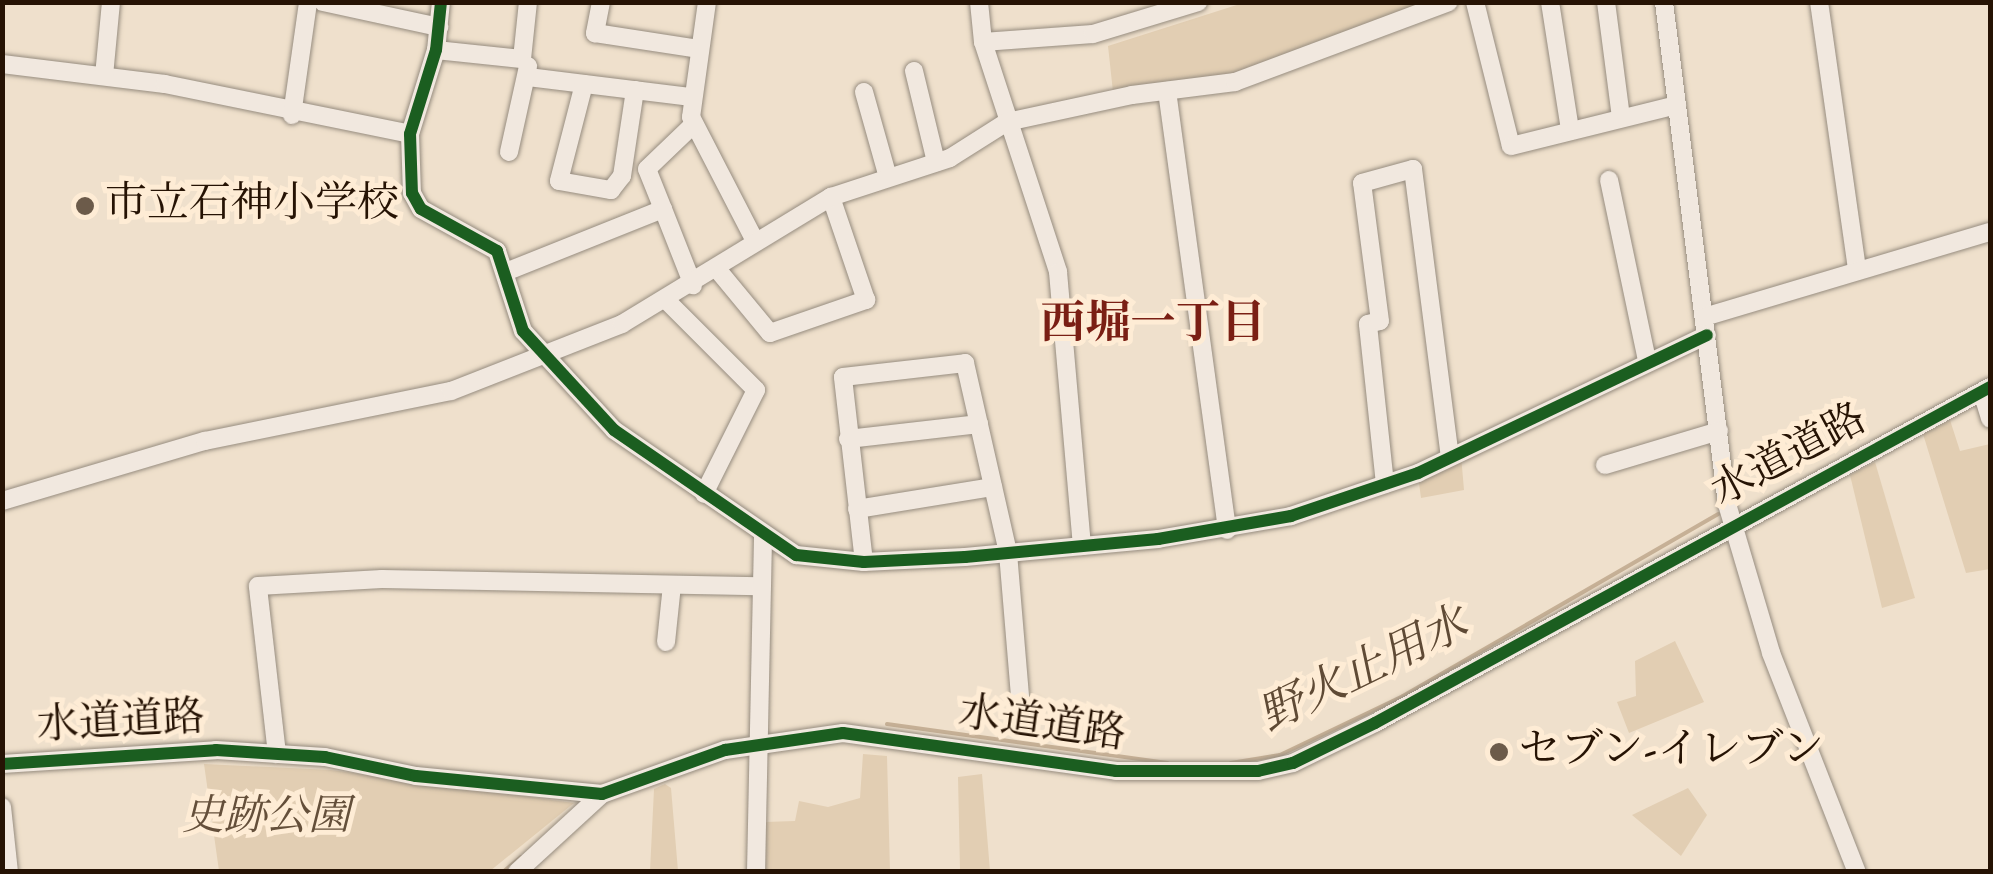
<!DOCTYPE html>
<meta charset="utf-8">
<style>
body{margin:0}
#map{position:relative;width:1993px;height:874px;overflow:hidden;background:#efe0cc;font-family:"Sorts Mill Goudy","Noto Serif JP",serif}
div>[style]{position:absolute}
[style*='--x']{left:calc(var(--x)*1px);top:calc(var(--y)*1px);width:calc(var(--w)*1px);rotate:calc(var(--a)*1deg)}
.green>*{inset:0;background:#e2ceb3}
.stream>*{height:4px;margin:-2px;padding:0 2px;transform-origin:2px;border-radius:2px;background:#c6b096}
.roads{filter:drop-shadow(0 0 2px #968c7f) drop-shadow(0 0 2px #968c7f)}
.minor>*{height:18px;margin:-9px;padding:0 9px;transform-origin:9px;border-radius:9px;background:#f1e8df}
.cycleway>*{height:12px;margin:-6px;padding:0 6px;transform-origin:6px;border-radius:6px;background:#1b5e20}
.dots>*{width:28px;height:28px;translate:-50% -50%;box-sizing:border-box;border:5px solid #feecd5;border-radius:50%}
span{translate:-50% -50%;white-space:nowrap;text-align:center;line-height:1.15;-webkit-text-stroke:10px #feecd5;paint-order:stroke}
.poi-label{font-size:42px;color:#261304}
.left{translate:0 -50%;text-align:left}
.street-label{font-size:42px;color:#261304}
.park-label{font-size:42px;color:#644f3a;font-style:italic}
.neighbourhood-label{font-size:45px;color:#7a1f14;font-weight:700}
.water-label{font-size:45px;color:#5f4a35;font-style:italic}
.frame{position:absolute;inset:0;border:5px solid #261304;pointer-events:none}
</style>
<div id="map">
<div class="green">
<div style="clip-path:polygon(1243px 3px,1433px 3px,1235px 77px,1113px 92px,1108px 46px)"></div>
<div style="clip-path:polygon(1950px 420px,1960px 451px,1990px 444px,1990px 569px,1966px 573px,1923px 434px)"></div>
<div style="clip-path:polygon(1461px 455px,1464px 490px,1421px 498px,1418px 476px)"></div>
<div style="clip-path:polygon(1875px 462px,1915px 598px,1882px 608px,1850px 475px)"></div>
<div style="clip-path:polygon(1675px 641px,1704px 702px,1629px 733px,1617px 702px,1636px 696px,1635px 661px)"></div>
<div style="clip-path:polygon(863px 754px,887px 756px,890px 871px,766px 871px,765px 822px,795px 821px,799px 801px,828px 807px,860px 798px)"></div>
<div style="clip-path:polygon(204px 764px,331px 770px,574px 803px,490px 871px,219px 871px)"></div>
<div style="clip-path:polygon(982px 774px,990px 871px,960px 871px,958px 777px)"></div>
<div style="clip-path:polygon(665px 784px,671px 788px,678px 871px,650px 871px,654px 789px)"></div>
<div style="clip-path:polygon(1688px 788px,1707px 815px,1681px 856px,1632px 815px)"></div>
</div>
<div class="stream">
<div style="--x:887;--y:724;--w:283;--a:7.9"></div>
<div style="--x:1231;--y:763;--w:50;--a:-9.3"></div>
<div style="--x:1280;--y:755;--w:136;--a:-25.6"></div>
<div style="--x:1403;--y:696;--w:364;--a:-30"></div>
<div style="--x:503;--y:872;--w:23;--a:-40"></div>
</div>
<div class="roads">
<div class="minor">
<div style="--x:323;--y:2;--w:119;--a:12.2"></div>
<div style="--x:441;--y:2;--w:48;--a:95.9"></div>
<div style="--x:436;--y:50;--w:88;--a:107.2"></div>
<div style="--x:410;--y:134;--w:59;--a:88.1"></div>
<div style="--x:412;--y:193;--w:18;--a:61"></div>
<div style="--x:421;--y:209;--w:87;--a:28.9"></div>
<div style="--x:497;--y:251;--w:84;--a:72"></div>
<div style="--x:523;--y:331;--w:134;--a:47.4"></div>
<div style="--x:614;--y:430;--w:221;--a:34.5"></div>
<div style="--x:796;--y:555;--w:68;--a:5.9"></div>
<div style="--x:864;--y:562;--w:101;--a:-2.8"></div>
<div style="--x:965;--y:557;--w:194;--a:-5.3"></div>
<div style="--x:1158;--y:539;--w:135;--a:-9.8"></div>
<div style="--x:1291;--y:516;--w:134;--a:-18.7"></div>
<div style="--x:1418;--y:473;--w:320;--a:-25.5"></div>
<div style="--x:601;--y:2;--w:32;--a:101"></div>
<div style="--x:595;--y:33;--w:106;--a:8.7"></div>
<div style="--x:707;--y:2;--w:116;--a:97.9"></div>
<div style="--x:691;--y:117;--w:140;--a:62.7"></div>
<div style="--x:979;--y:2;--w:40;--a:84.3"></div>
<div style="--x:983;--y:42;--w:242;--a:71.9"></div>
<div style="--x:1058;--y:272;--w:275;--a:85"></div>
<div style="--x:1475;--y:2;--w:148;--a:76"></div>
<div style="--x:1511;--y:146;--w:171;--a:-13.9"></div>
<div style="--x:1550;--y:2;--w:130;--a:81.1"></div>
<div style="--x:1606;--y:2;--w:117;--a:82.6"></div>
<div style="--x:1664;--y:2;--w:506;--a:82.85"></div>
<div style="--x:1727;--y:504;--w:155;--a:73.5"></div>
<div style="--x:1771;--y:653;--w:235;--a:68.6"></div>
<div style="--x:1819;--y:2;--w:270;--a:81.9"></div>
<div style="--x:983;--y:42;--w:110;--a:-4.2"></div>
<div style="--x:1093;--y:34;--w:110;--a:-16.9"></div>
<div style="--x:436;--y:50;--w:86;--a:6"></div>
<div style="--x:522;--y:59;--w:57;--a:-84"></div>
<div style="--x:2;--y:64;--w:164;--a:7"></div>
<div style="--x:165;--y:84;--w:250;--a:11.5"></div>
<div style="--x:914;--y:71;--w:94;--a:76.4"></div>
<div style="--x:104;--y:76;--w:74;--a:-84.6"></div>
<div style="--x:528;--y:77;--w:165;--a:7"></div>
<div style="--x:584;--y:84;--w:100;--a:104.5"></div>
<div style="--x:559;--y:181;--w:53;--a:9.8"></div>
<div style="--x:611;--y:190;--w:18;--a:-52"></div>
<div style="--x:622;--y:176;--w:87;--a:-81.4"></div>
<div style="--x:1167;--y:91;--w:443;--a:82.2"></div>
<div style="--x:864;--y:92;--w:85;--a:74.3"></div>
<div style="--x:292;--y:115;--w:114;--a:-81.9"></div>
<div style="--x:509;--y:152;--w:88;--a:-77.5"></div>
<div style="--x:1609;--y:180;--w:185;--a:78.1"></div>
<div style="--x:663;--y:209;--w:43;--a:-111.8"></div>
<div style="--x:647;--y:169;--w:65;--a:-43.8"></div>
<div style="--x:717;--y:269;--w:83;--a:50.4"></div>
<div style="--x:770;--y:333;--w:102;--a:-19"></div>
<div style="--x:866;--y:300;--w:109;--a:-108.8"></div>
<div style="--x:508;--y:271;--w:167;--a:-21.8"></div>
<div style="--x:663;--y:209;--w:82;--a:68.5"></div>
<div style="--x:667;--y:301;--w:126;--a:45"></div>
<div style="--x:756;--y:390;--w:116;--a:116.6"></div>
<div style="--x:1704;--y:317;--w:298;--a:-16.6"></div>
<div style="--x:1982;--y:392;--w:28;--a:73"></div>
<div style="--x:848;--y:439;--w:132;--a:-6.5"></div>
<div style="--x:1605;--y:465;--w:119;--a:-16.6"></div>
<div style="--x:1385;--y:484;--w:161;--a:-96.1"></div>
<div style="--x:1368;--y:324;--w:12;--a:-14"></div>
<div style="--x:1380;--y:321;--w:139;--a:-97.4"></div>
<div style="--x:1362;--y:183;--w:53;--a:-15.4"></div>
<div style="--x:1413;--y:169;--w:289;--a:82.7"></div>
<div style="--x:2;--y:501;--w:212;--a:-16.5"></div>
<div style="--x:205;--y:441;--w:251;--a:-11.5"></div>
<div style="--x:451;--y:391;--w:184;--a:-21.4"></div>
<div style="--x:622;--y:324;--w:245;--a:-31.3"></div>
<div style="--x:831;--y:197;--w:125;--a:-18.1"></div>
<div style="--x:950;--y:158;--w:67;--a:-32.3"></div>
<div style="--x:1007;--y:122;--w:128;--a:-12.2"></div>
<div style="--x:1132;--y:95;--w:104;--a:-7.2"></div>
<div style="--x:1235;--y:82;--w:228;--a:-20.5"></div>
<div style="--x:857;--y:509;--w:138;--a:-9.2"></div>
<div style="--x:864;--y:562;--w:186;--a:-96.5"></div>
<div style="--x:843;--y:377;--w:123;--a:-6.5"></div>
<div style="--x:965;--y:363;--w:195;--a:77.2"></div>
<div style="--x:1008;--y:553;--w:157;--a:85.2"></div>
<div style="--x:1021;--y:709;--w:13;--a:-4"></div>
<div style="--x:666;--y:642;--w:57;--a:-84"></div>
<div style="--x:277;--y:754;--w:169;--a:-96.5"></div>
<div style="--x:258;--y:586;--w:124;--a:-3.2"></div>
<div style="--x:382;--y:579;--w:377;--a:1.1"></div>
<div style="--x:2;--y:764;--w:214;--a:-3.7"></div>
<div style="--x:216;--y:750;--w:109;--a:3.7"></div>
<div style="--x:325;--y:757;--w:93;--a:11.8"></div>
<div style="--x:416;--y:776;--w:187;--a:5.5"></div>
<div style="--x:602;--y:794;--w:131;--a:-19.7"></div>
<div style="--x:725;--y:750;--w:119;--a:-8.2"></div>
<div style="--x:843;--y:733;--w:276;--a:7.9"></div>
<div style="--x:1116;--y:771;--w:142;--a:0"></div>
<div style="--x:1258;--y:771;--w:36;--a:-13"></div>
<div style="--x:1293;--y:763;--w:91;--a:-26"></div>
<div style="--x:1375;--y:723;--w:701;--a:-28.65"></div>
<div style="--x:2;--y:807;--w:65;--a:83.9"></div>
<div style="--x:517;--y:872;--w:115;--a:-42.5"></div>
<div style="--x:756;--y:872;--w:335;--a:-88.8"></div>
</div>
</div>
<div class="cycleway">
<div style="--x:441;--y:2;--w:48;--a:95.9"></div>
<div style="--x:436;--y:50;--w:88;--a:107.2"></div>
<div style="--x:410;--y:134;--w:59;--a:88.1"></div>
<div style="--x:412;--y:193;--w:18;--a:61"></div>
<div style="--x:421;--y:209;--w:87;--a:28.9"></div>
<div style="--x:497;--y:251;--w:84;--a:72"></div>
<div style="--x:523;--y:331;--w:134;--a:47.4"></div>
<div style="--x:614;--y:430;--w:221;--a:34.5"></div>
<div style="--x:796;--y:555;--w:68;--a:5.9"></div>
<div style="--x:864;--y:562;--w:101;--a:-2.8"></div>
<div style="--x:965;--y:557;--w:194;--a:-5.3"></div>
<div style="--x:1158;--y:539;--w:135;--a:-9.8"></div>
<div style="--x:1291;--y:516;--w:134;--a:-18.7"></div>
<div style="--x:1418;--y:473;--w:320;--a:-25.5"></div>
<div style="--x:2;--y:764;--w:214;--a:-3.7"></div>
<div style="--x:216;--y:750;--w:109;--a:3.7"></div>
<div style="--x:325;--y:757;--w:93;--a:11.8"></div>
<div style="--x:416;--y:776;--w:187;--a:5.5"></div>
<div style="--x:602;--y:794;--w:131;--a:-19.7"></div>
<div style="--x:725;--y:750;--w:119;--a:-8.2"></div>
<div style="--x:843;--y:733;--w:276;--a:7.9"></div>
<div style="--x:1116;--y:771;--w:142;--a:0"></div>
<div style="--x:1258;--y:771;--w:36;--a:-13"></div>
<div style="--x:1293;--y:763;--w:91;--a:-26"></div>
<div style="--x:1375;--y:723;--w:701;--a:-28.65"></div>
</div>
<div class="dots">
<div style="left:85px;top:206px;background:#6c5b4a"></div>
<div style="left:1499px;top:752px;background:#6c5b4a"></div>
</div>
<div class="poi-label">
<span class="left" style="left:105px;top:206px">市立石神小学校</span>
<span class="left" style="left:1519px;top:752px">セブン-イレブン</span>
</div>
<div class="street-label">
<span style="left:1790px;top:457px;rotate:-28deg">水道道路</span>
<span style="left:121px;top:724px;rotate:-3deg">水道道路</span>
<span style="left:1042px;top:726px;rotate:8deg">水道道路</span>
</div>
<div class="park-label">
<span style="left:266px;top:819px">史跡公園</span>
</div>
<div class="neighbourhood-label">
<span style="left:1153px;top:327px">西堀一丁目</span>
</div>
<div class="water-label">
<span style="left:1365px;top:673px;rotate:-26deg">野火止用水</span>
</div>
<div class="frame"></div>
</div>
